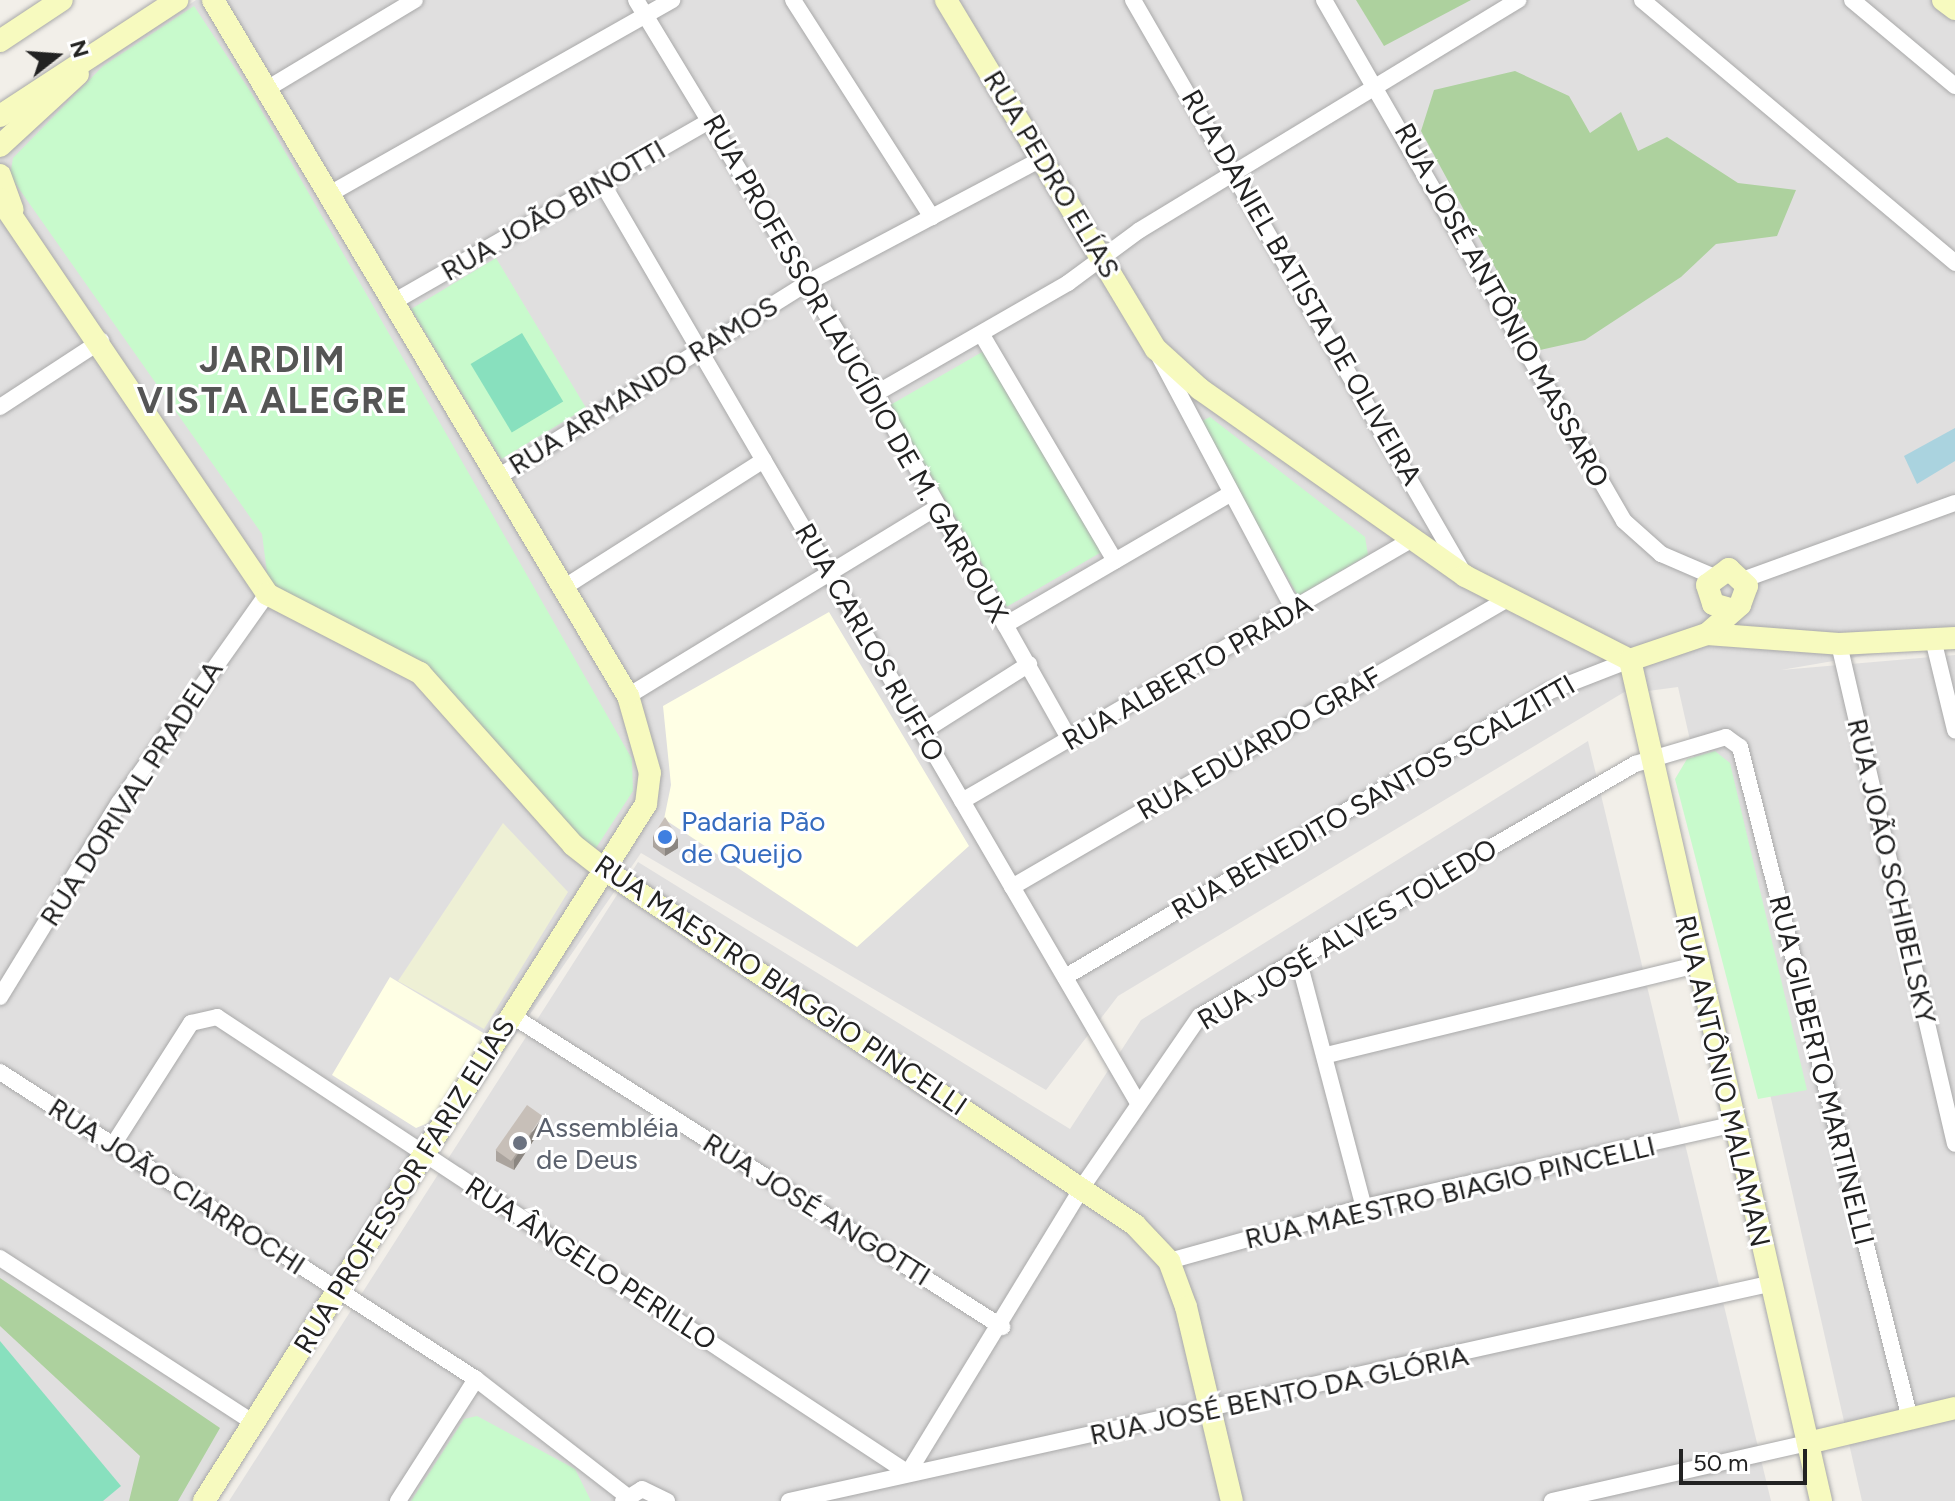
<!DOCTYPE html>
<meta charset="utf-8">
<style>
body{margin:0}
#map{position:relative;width:1955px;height:1501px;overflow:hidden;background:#f2efe9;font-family:Figtree,sans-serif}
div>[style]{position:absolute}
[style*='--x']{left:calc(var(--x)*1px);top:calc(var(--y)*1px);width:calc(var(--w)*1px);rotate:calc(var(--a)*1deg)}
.residential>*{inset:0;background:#e0dfdf}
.education>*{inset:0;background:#ffffe5}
.farmland>*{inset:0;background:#eef0d5}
.forest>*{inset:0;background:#add19e}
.park>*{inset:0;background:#c8facc;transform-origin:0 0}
.pitch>*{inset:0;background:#88e0be;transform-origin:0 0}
.water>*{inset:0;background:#aad3df}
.roads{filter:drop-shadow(0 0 2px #a9a9a9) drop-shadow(0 0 2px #a9a9a9)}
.street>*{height:16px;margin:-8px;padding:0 8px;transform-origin:8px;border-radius:8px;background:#fff}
.secondary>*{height:22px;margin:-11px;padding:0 11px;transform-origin:11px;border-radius:11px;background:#f7fabf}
.wall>*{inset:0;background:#aba49e}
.shaded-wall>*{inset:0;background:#8b8681}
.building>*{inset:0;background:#c7bfb8;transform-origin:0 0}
.dots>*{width:22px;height:22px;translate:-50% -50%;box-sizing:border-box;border:4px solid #fff;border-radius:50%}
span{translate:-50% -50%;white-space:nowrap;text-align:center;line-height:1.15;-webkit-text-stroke:6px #fff;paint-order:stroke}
.street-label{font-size:28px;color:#222}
.shop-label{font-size:28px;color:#366cbe}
.left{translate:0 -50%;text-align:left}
.worship-label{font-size:28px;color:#5b616d}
.district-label{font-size:36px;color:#555;font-weight:700;letter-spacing:2px}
.north{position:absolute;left:16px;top:16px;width:80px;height:80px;-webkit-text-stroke:6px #fff;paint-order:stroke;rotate:73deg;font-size:22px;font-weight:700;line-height:32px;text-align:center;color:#222}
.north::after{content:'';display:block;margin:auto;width:28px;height:36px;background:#222;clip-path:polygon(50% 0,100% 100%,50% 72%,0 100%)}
.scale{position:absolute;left:1679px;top:1449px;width:128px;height:36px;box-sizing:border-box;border:4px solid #222;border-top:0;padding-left:10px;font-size:24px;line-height:28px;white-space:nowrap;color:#222;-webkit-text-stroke:6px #fff;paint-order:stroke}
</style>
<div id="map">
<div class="residential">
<div style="clip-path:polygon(196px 0,1955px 0,1955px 640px,1781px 670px,1955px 655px,1955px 1501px,1862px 1501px,1678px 687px,1648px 691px,1636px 685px,1118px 996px,1046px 1090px,641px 853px,195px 1501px,0 1501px,0 152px,99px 65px)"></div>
<div style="clip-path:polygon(1588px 741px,1771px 1501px,229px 1501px,638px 862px,1070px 1129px,1141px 1020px)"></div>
</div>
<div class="education">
<div style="clip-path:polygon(829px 612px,969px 846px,857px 947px,664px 819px,671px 785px,663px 706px)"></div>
<div style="clip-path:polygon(390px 977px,490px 1037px,428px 1123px,416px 1128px,332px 1075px)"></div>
</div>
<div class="farmland">
<div style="clip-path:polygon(503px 823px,568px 892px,484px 1029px,398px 981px)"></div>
</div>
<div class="forest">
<div style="clip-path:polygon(1356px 0,1471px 0,1384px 46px)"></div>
<div style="clip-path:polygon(1515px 71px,1569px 96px,1590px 133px,1621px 112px,1638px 151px,1667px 137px,1738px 183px,1796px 190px,1777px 236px,1716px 244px,1681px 277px,1585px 340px,1540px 350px,1421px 131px,1434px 90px)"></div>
<div style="clip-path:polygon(0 1278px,220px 1428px,178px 1501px,129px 1501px,140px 1456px,0 1326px)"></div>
</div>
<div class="park">
<div style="clip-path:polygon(194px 6px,252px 94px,632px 759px,633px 791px,594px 851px,582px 849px,425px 663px,269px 589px,262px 534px,10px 176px,13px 158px,103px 66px)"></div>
<div style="left:496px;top:258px;width:175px;height:99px;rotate:59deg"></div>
<div style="left:989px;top:348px;width:233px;height:114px;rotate:60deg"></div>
<div style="clip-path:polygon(1210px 417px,1365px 537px,1368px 555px,1298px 596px,1198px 423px)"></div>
<div style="clip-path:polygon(1715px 751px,1730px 763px,1807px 1090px,1758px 1099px,1675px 779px,1687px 759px)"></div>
<div style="clip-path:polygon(477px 1416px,575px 1469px,591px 1501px,411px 1501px,464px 1419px)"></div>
</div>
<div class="pitch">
<div style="left:522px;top:333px;width:80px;height:60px;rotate:59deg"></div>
<div style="clip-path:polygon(0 1341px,121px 1486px,103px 1501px,0 1501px)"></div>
</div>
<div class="water">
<div style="clip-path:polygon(1955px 428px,1955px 461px,1917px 484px,1904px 456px)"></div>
</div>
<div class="roads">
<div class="street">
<div style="--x:636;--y:0;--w:461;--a:58.8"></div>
<div style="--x:875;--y:394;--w:397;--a:60.6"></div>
<div style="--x:793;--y:0;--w:258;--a:57.4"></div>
<div style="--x:1133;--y:0;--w:663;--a:60.03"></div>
<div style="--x:1324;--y:0;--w:601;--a:60.07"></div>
<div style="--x:1624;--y:521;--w:50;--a:41.7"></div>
<div style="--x:1661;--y:554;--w:56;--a:23.3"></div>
<div style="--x:1642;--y:0;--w:409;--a:40"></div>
<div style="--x:1852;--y:0;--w:134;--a:39.9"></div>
<div style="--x:270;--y:87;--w:169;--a:-31"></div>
<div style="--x:601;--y:181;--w:1067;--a:59.78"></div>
<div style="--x:333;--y:192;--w:390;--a:-29.5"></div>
<div style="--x:395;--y:301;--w:364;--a:-29.8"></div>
<div style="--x:982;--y:335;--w:262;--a:59.5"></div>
<div style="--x:1160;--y:358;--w:285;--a:62"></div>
<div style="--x:875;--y:394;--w:223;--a:-29.9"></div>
<div style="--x:1068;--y:283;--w:89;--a:-36.4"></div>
<div style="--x:1140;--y:230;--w:443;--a:-31.3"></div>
<div style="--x:0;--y:407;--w:121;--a:-33.2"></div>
<div style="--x:498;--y:477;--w:367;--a:-32.1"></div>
<div style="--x:809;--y:282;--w:265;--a:-27.9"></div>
<div style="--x:1745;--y:579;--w:223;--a:-19.9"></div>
<div style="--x:563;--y:588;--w:238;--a:-32.5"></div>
<div style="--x:1005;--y:625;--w:258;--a:-30.2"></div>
<div style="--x:1933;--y:639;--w:94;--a:76.4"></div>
<div style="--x:1839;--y:644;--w:513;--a:76.94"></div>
<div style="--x:628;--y:696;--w:361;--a:-31.4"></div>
<div style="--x:922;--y:732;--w:127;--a:-32.4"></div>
<div style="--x:962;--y:801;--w:519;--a:-30.17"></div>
<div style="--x:1012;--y:887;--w:571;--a:-30.16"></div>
<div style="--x:1298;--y:958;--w:258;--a:75.2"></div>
<div style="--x:1065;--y:977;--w:561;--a:-30.54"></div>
<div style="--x:1548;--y:692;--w:88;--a:-21.3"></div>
<div style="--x:0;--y:997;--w:228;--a:-58.5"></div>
<div style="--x:119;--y:803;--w:256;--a:-54.7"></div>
<div style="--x:511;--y:1015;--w:582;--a:32.43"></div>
<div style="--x:1327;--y:1055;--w:380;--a:-13.7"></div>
<div style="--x:0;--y:1072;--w:566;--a:32.82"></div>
<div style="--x:476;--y:1379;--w:191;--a:37.8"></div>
<div style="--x:113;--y:1145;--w:145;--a:-57.4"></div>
<div style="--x:191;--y:1023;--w:27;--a:-13"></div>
<div style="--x:217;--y:1017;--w:828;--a:33.42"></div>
<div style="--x:908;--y:1473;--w:336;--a:-58.6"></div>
<div style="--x:1083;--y:1186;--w:206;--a:-55.5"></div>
<div style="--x:1200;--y:1016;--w:503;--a:-30.08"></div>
<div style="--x:1635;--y:764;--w:95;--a:-16.5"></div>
<div style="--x:1726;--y:737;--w:17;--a:36"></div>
<div style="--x:1740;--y:747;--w:693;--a:75.8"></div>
<div style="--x:0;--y:1258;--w:302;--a:33"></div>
<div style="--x:1169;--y:1261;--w:202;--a:-15.5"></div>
<div style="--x:1364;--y:1207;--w:377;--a:-12.6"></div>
<div style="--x:398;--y:1501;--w:145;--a:-57.4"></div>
<div style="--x:623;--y:1501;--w:22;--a:-32"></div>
<div style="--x:642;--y:1489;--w:28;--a:26"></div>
<div style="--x:789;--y:1501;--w:1004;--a:-12.49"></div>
<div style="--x:1552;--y:1501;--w:262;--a:-12.8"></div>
</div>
<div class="secondary">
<div style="--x:946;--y:0;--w:407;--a:59"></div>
<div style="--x:1156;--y:349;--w:59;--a:42.3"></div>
<div style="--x:1200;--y:389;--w:324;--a:35.2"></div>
<div style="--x:1465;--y:576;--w:185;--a:27"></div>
<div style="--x:1943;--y:0;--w:15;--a:37"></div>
<div style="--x:0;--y:41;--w:74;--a:-33.5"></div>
<div style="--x:0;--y:116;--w:212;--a:-33.2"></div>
<div style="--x:0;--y:146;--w:106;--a:-42.7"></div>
<div style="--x:0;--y:175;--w:37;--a:70"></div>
<div style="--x:0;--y:199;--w:477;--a:55.9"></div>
<div style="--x:267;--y:594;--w:172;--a:27.3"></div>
<div style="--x:420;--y:673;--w:230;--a:48.3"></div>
<div style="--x:573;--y:845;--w:41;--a:38"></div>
<div style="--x:605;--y:870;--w:638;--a:33.81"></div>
<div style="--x:1135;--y:1225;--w:50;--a:46.6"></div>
<div style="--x:1169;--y:1261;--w:49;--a:69.7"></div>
<div style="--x:1186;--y:1307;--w:199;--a:76.7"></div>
<div style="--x:1707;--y:634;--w:132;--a:4.3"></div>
<div style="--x:1839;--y:644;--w:116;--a:-3"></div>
<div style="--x:1630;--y:660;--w:862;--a:77.2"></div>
<div style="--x:1630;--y:660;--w:81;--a:-18.7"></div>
<div style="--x:1707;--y:634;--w:44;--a:-41.3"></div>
<div style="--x:1740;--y:605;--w:20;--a:-70"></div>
<div style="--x:1747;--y:586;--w:25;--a:-137"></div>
<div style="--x:1729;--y:569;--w:27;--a:144"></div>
<div style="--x:1707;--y:585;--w:20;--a:72"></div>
<div style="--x:1713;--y:604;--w:18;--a:16"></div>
<div style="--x:1808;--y:1443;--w:151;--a:-13.4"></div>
<div style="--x:204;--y:1501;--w:825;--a:-57.62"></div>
<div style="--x:646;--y:804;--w:31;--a:-83"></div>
<div style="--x:650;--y:773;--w:80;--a:-105.9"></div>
<div style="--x:628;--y:696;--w:810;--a:-120.81"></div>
</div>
</div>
<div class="wall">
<div style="clip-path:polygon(653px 836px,678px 848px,665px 856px,653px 847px)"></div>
<div style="clip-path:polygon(543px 1126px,514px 1170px,496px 1161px,496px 1150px)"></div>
</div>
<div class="shaded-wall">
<div style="clip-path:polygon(678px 838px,678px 848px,665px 856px,665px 846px)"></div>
<div style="clip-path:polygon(543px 1116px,543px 1126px,514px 1170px,514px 1160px)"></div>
</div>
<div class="building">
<div style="clip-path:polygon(665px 817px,678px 838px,665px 846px,653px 836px)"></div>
<div style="left:527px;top:1105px;width:19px;height:55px;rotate:35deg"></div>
</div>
<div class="dots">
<div style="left:665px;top:837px;background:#3f7fe0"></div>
<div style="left:520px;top:1143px;background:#6b7280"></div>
</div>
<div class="street-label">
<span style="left:1052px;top:174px;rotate:59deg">RUA PEDRO ELÍAS</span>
<span style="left:553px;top:210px;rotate:-30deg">RUA JOÃO BINOTTI</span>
<span style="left:1302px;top:287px;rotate:60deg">RUA DANIEL BATISTA DE OLIVEIRA</span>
<span style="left:1502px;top:305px;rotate:61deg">RUA JOSÉ ANTÔNIO MASSARO</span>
<span style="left:856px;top:368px;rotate:60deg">RUA PROFESSOR LAUCÍDIO DE M. GARROUX</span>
<span style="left:643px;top:385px;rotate:-32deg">RUA ARMANDO RAMOS</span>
<span style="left:870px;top:642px;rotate:60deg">RUA CARLOS RUFFO</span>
<span style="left:1187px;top:672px;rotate:-30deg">RUA ALBERTO PRADA</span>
<span style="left:1259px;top:743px;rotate:-30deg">RUA EDUARDO GRAF</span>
<span style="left:131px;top:793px;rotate:-57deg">RUA DORIVAL PRADELA</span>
<span style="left:1373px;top:797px;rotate:-30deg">RUA BENEDITO SANTOS SCALZITTI</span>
<span style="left:1892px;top:871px;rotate:77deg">RUA JOÃO SCHIBELSKY</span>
<span style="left:1347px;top:934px;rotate:-31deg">RUA JOSÉ ALVES TOLEDO</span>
<span style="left:781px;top:985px;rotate:34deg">RUA MAESTRO BIAGGIO PINCELLI</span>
<span style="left:1822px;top:1070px;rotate:76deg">RUA GILBERTO MARTINELLI</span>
<span style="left:1723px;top:1081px;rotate:77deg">RUA ANTÔNIO MALAMAN</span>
<span style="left:404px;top:1185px;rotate:-58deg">RUA PROFESSOR FARIZ ELIAS</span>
<span style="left:177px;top:1186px;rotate:33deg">RUA JOÃO CIARROCHI</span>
<span style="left:1450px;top:1192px;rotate:-13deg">RUA MAESTRO BIAGIO PINCELLI</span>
<span style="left:817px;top:1209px;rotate:32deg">RUA JOSÉ ANGOTTI</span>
<span style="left:591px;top:1263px;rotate:33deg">RUA ÂNGELO PERILLO</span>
<span style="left:1279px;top:1395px;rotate:-12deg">RUA JOSÉ BENTO DA GLÓRIA</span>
</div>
<div class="shop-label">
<span class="left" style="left:681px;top:837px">Padaria Pão<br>de Queijo</span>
</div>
<div class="worship-label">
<span class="left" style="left:536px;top:1143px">Assembléia<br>de Deus</span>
</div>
<div class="district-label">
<span style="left:273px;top:380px">JARDIM<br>VISTA ALEGRE</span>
</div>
<div class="north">N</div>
<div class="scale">50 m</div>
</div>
